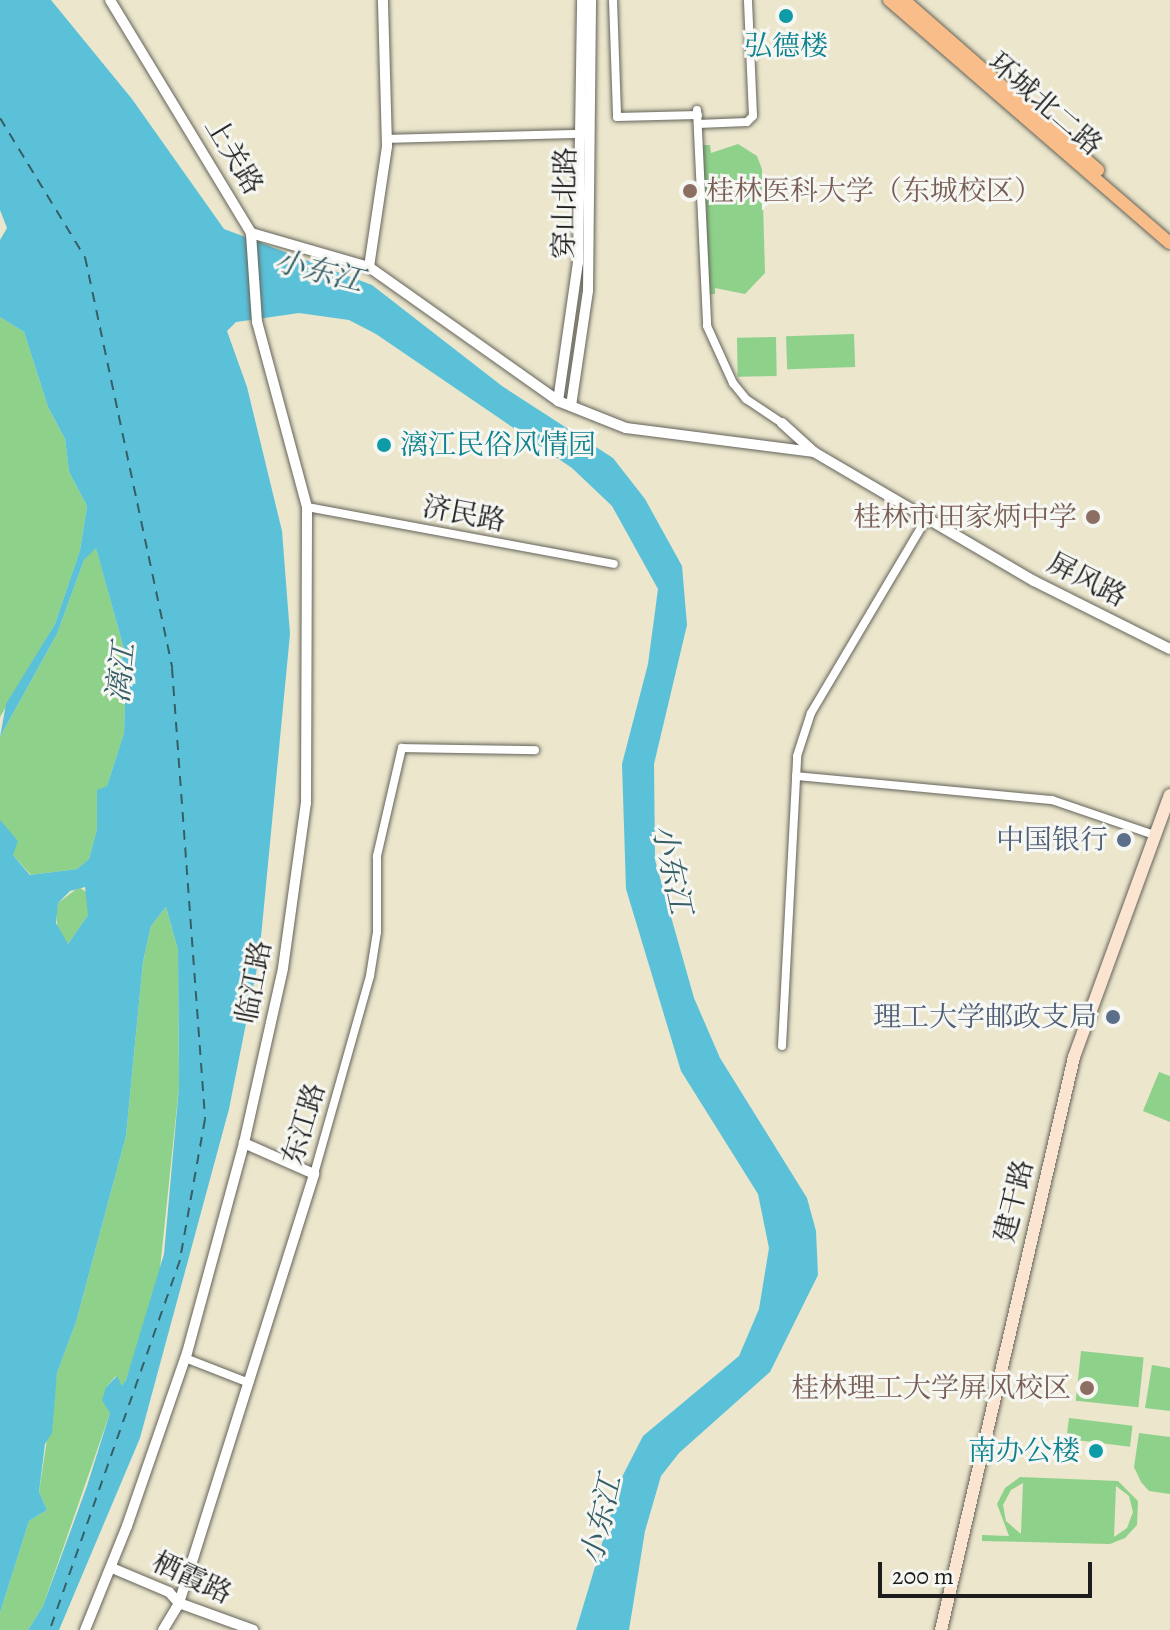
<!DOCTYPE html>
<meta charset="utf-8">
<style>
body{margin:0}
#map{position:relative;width:1170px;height:1630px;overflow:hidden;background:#ebe6cc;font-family:Alegreya,"Noto Serif SC",serif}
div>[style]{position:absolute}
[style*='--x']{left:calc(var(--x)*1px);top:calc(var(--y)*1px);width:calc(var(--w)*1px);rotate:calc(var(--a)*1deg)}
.green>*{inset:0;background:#8ed18a;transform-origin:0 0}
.water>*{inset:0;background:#5bc1d8}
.ferry>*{height:2px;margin-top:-1px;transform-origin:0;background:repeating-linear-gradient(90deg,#355e67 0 10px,transparent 0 18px)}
.roads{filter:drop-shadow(0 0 2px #64635a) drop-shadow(0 0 2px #64635a)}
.minor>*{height:8px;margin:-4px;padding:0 4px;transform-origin:4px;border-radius:4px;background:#fff}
.tertiary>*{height:10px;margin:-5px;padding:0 5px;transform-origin:5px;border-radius:5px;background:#fff}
.secondary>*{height:12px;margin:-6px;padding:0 6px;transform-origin:6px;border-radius:6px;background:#fce5d0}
.primary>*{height:12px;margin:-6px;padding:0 6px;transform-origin:6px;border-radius:6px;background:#f8bd89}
.dots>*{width:22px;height:22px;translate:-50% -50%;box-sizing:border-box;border:4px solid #f6f6f2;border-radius:50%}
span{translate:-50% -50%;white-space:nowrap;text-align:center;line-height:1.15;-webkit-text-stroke:6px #f6f6f2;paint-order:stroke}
.culture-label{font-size:28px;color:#0d838f}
.left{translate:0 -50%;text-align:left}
.right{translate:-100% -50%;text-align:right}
.street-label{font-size:28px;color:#1c1c1c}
.education-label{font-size:28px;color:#785e54}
.service-label{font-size:28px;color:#4e5e75}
.water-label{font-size:30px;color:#355e67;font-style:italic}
.scale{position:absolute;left:878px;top:1562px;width:214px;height:36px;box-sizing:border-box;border:4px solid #1c1c1c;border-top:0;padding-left:10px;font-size:24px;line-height:28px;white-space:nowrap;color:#1c1c1c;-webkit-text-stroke:6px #f6f6f2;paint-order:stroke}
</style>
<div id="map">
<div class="green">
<div style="clip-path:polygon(738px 144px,757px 156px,762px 169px,765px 273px,745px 294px,715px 288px,715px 294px,707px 294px,703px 145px,710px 145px,711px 153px)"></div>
<div style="clip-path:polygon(0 317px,24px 332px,48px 407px,65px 439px,69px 472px,87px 506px,80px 550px,55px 624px,0 717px)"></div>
<div style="left:854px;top:334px;width:33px;height:68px;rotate:88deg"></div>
<div style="left:776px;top:337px;width:39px;height:39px;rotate:89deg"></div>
<div style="clip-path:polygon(96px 547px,124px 649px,118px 680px,125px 703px,124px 733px,107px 786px,97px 791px,97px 829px,89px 859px,77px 869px,31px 875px,13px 855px,0 820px,0 737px,57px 634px,84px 560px)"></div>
<div style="clip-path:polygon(79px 887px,89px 894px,88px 915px,68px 944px,58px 931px,56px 912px,58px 903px)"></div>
<div style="clip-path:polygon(166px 907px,178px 950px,179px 1087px,159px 1278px,126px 1380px,122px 1387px,116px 1376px,106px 1387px,110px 1413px,43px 1606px,28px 1630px,0 1630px,0 1613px,29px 1521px,47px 1510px,39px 1492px,57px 1373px,76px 1322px,126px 1136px,143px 962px,151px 926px)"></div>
<div style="clip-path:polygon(1159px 1072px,1170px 1076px,1170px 1122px,1143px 1111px)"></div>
<div style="left:1081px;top:1351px;width:63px;height:50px;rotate:6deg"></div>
<div style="clip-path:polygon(1152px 1365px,1170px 1368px,1170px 1411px,1145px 1408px)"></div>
<div style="left:1069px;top:1418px;width:64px;height:21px;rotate:7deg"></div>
<div style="clip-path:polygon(1139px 1433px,1170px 1437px,1170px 1494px,1149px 1491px,1141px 1482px,1134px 1467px)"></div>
<div style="clip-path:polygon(evenodd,1020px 1477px,1118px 1481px,1138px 1501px,1137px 1525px,1125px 1538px,1110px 1544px,982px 1541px,982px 1535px,1009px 1536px,997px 1504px,1005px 1488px,1020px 1477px,1023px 1483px,1021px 1533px,1021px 1534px,1006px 1521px,1003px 1505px,1011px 1490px,1023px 1483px,1020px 1477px,1116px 1486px,1129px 1496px,1133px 1512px,1127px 1528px,1114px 1537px,1116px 1486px)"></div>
</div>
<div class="water">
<div style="clip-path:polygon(evenodd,0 0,51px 0,132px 99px,224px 229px,372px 285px,502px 386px,613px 458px,645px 499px,682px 566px,687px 625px,654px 764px,655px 860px,694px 998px,720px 1058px,807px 1198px,816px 1231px,818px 1275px,770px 1372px,679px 1453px,661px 1476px,645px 1531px,629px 1630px,576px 1630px,622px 1477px,643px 1436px,739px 1356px,759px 1309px,769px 1248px,758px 1194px,681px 1071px,626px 889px,622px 764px,648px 664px,658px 589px,612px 506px,572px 468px,376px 334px,349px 320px,299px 313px,236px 322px,227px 331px,247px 387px,282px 531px,290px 634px,259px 958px,229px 1109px,140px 1438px,59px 1630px,28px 1630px,43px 1606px,87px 1486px,110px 1413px,102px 1400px,106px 1387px,117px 1376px,122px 1386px,126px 1380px,164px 1254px,179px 1087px,178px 950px,166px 907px,151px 926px,143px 962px,126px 1136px,76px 1322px,57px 1373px,52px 1433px,45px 1444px,39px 1492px,47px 1510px,29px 1521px,0 1613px,0 820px,18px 841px,13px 855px,30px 875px,77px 869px,89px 859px,97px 829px,97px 790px,107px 786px,124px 733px,125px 703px,118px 680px,124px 649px,96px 548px,84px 560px,57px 634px,0 737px,6px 704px,55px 624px,80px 550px,87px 506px,69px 472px,65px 439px,48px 407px,24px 332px,0 317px,0 240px,7px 228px,0 210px,0 0,85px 887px,88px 915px,68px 944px,56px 923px,58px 903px,70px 891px,85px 887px)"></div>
</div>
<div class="ferry">
<div style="--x:0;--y:118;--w:163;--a:58.6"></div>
<div style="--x:85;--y:257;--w:420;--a:78"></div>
<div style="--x:172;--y:668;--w:452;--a:85.8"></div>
<div style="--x:205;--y:1119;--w:143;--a:100.1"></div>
<div style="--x:180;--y:1260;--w:392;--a:109.4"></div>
</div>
<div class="roads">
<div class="minor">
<div style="--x:613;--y:0;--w:117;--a:88"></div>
<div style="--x:617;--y:117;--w:81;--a:-1.4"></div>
<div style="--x:697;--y:110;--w:216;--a:87.3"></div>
<div style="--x:707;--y:326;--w:63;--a:65.5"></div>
<div style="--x:733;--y:383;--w:21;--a:51"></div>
<div style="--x:746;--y:399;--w:43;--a:33.7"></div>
<div style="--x:698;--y:124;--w:49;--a:-2.3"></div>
<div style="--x:747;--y:122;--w:8;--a:-45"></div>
<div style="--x:753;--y:116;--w:116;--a:-92.5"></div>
<div style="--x:387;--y:139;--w:192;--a:-1.5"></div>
<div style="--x:307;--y:507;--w:312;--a:10.5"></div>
<div style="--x:796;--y:776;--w:257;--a:5.4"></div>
<div style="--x:1052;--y:800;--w:108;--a:18.9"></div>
<div style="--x:782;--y:1046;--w:290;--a:-87"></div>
<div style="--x:797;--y:756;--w:45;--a:-72"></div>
<div style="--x:811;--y:713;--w:227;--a:-59.3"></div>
<div style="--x:314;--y:1174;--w:206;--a:-74.2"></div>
<div style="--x:370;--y:976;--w:45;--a:-81"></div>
<div style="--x:377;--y:932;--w:76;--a:-90"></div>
<div style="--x:377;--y:856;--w:111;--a:-77"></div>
<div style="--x:402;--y:748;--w:133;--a:0.9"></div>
<div style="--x:185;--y:1358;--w:69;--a:21.3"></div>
</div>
<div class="tertiary">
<div style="--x:110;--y:0;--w:272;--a:58.8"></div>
<div style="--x:251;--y:233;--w:123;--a:16.1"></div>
<div style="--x:369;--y:267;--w:232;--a:35.3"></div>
<div style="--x:558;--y:401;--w:73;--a:21.7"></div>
<div style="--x:626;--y:428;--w:190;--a:7.3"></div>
<div style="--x:369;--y:267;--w:122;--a:-81.5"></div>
<div style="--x:387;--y:146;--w:146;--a:-91.6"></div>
<div style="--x:558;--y:401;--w:140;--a:-81.8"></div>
<div style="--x:578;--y:262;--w:262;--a:-89.1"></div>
<div style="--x:571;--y:406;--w:116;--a:-81.6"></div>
<div style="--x:588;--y:291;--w:291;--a:-89.4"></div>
<div style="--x:782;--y:423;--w:43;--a:42.2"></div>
<div style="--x:814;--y:452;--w:255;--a:30.4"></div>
<div style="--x:1034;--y:581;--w:152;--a:26.6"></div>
<div style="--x:112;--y:1568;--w:62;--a:22.8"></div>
<div style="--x:169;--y:1592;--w:15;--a:48"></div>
<div style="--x:179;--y:1603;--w:79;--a:20"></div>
<div style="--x:85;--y:1630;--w:112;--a:-68"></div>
<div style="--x:127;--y:1526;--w:183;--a:-70.9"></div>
<div style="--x:187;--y:1353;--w:218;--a:-74.8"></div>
<div style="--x:244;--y:1143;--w:179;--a:-77.4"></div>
<div style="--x:283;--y:968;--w:167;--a:-82.1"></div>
<div style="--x:306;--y:803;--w:296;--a:-89.8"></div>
<div style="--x:307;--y:507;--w:192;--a:-105.1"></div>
<div style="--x:257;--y:322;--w:89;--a:-93.9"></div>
<div style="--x:163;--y:1630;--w:31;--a:-59"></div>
<div style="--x:179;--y:1603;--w:450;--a:-72.5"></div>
<div style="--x:314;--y:1174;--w:77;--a:-156.1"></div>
</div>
<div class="secondary">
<div style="--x:941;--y:1630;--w:588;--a:-76.93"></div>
<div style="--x:1074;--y:1057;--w:279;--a:-69.9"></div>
</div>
<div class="primary">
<div style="--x:889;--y:0;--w:371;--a:40.9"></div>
<div style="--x:904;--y:0;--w:258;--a:41.2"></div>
</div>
</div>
<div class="dots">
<div style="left:786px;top:16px;background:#0f9aa8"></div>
<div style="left:690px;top:191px;background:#8d6e63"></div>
<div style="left:384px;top:445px;background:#0f9aa8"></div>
<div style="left:1093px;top:517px;background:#8d6e63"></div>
<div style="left:1124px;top:840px;background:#5c6f8a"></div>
<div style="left:1113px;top:1017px;background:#5c6f8a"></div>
<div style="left:1087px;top:1388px;background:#8d6e63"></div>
<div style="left:1096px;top:1451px;background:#0f9aa8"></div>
</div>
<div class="culture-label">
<span style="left:786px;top:46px">弘德楼</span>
<span class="left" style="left:400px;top:445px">漓江民俗风情园</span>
<span class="right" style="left:1080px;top:1451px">南办公楼</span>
</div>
<div class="street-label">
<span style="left:1045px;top:104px;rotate:41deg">环城北二路</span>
<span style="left:234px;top:156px;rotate:59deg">上关路</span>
<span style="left:565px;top:203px;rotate:-89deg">穿山北路</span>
<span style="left:464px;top:514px;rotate:11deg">济民路</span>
<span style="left:1087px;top:580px;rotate:27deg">屏风路</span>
<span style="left:254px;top:982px;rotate:-79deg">临江路</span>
<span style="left:304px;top:1124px;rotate:-73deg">东江路</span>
<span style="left:1014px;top:1201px;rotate:-76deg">建干路</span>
<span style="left:192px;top:1578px;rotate:25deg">栖霞路</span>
</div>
<div class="education-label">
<span class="left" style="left:706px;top:191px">桂林医科大学（东城校区）</span>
<span class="right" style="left:1077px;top:517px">桂林市田家炳中学</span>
<span class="right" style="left:1071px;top:1388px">桂林理工大学屏风校区</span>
</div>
<div class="service-label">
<span class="right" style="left:1108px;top:840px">中国银行</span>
<span class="right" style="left:1097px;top:1017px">理工大学邮政支局</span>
</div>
<div class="water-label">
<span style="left:319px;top:271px;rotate:14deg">小东江</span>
<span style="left:121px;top:673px;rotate:-84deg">漓江</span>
<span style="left:672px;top:869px;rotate:78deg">小东江</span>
<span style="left:601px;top:1520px;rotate:-77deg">小东江</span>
</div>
<div class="scale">200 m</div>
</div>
